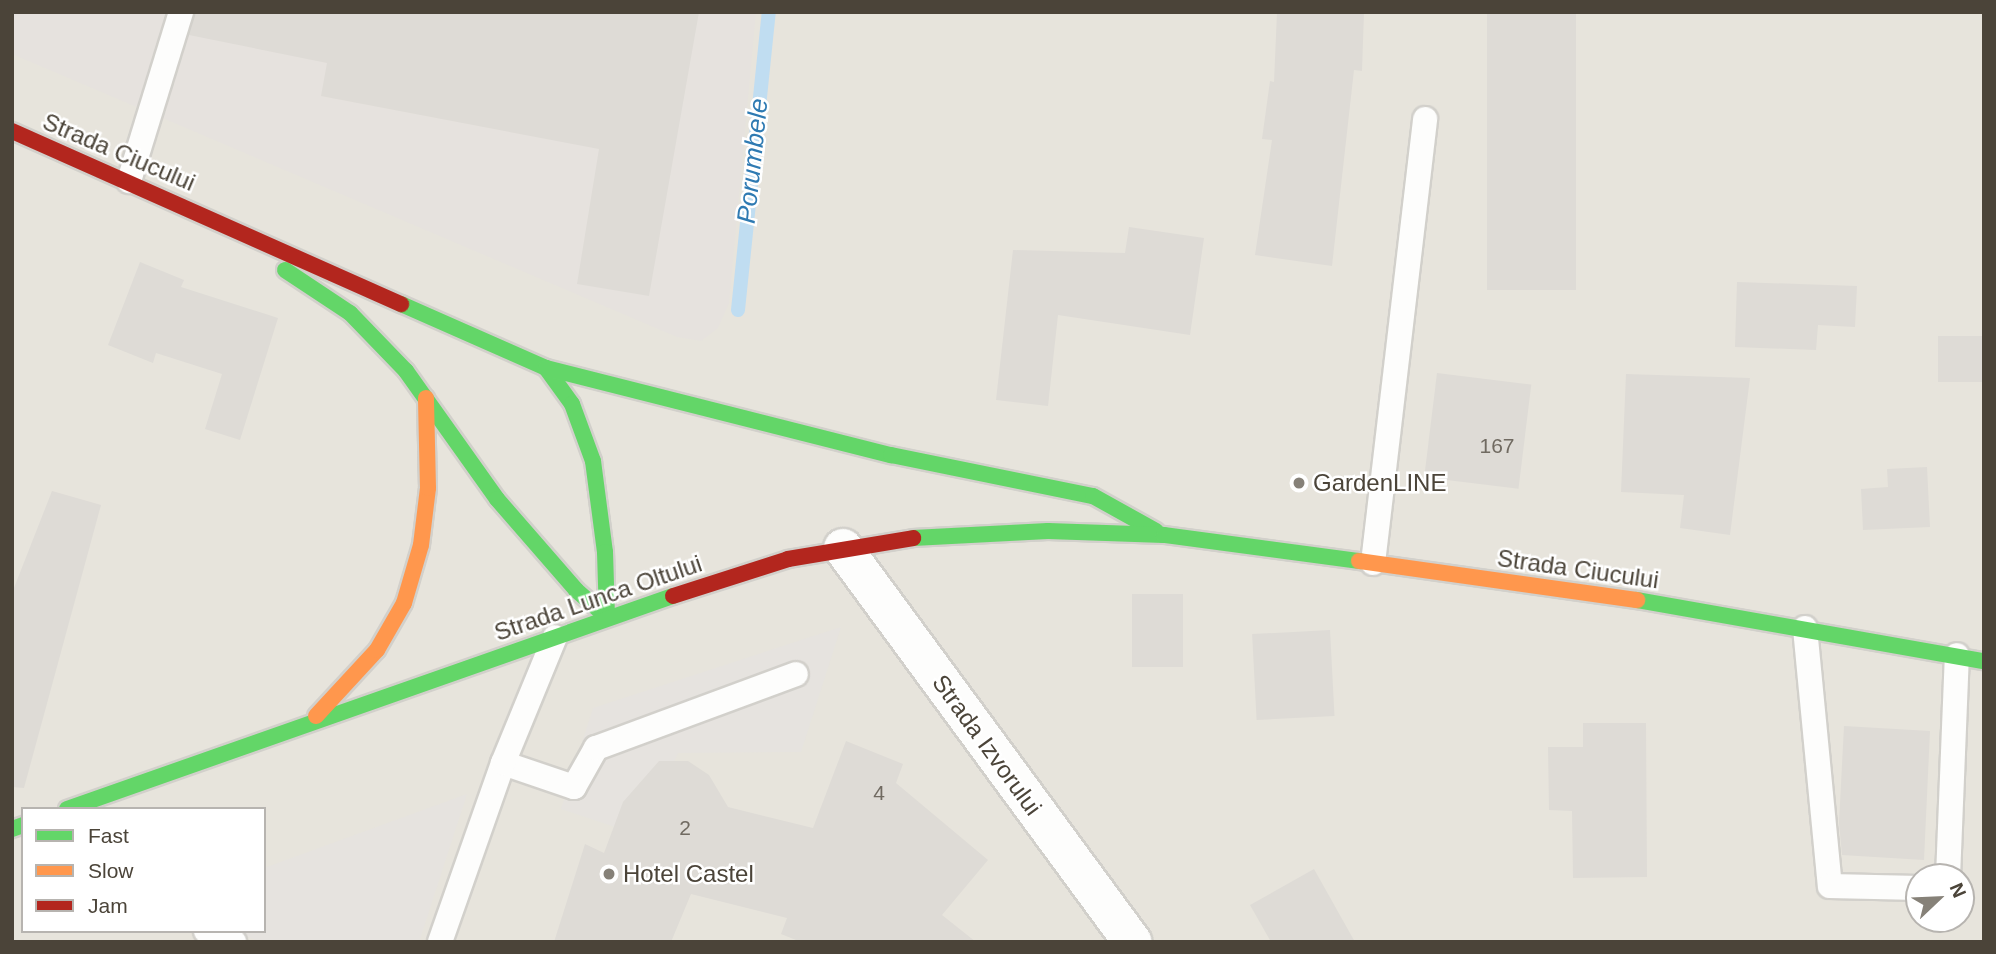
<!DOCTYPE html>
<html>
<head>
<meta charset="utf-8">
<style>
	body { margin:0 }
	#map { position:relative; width:1996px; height:954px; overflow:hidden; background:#f4f2ee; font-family:Arial,sans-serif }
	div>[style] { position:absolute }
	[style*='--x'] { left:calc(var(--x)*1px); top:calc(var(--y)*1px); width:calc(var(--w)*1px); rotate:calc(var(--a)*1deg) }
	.residential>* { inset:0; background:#e7e4dc }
	.industrial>* { inset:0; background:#e6e2de }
	.parking>* { inset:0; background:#e6e3df }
	.stream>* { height:14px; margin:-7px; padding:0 7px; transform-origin:7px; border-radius:7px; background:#c0ddf1 }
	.building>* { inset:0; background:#dedbd6; transform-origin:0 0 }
	.roads { filter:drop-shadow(2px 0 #d2d0cb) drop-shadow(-2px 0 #d2d0cb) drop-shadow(0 2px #d2d0cb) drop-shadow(0 -2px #d2d0cb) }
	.lane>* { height:24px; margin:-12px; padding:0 12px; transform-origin:12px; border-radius:12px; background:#fdfdfc }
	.street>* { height:38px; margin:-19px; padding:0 19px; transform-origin:19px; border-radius:19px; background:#fdfdfc }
	.fast>* { height:16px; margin:-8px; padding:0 8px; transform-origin:8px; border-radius:8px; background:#63d668 }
	.slow>* { height:16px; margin:-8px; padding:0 8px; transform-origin:8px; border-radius:8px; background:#ff974d }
	.jam>* { height:16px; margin:-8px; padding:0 8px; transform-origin:8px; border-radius:8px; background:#b3261e }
	.dots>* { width:19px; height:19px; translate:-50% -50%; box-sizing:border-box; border:4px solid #fff; border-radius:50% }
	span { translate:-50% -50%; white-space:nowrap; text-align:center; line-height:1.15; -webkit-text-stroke:5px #fff; paint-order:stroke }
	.number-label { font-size:21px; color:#706a61 }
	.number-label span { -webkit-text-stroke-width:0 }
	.street-label { font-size:24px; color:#4b4439 }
	.poi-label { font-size:24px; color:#4b4439 }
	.left { translate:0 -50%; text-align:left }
	.water-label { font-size:26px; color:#2e7ab2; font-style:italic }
	.frame { position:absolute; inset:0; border:14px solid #4b4439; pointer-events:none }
	.legend { position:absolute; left:21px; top:807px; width:245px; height:126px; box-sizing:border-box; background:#fff; border:2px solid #b7b4b0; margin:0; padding:9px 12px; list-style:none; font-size:21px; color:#4b4439 }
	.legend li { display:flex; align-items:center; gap:14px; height:35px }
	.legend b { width:35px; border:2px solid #b7b4b0 }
	.north { position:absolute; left:1905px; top:863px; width:70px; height:70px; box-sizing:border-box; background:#fff; border:2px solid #b7b4b0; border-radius:50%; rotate:67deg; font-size:19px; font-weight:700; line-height:28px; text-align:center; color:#4b4439 }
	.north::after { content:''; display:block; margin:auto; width:24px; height:32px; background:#868178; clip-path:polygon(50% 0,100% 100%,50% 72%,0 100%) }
</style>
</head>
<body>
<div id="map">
	<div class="residential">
		<div style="clip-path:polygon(evenodd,12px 12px,1984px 12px,1984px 942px,12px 942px,12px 12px,23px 809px,264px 809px,264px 931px,23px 931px,23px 809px,12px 12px,1919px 877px,1961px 877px,1961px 919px,1919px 919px,1919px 877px)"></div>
	</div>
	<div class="industrial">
		<div style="clip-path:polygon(12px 12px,756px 12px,729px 303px,718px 328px,701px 341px,677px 337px,12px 54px)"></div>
	</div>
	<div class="parking">
		<div style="clip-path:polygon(841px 627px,801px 752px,678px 753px,642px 836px,561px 809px,593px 708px)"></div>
		<div style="clip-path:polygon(467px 794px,419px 942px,261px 942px,233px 931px,264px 931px,264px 868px)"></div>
	</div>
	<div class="stream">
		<div style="--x:738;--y:310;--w:300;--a:-84.1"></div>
	</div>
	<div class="building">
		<div style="clip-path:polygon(195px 12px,699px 12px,649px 296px,577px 284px,599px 149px,321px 96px,327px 63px,189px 35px)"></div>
		<div style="clip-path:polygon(1277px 12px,1364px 12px,1362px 71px,1354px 70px,1332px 266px,1255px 255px,1272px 140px,1262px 139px,1270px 81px,1274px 82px)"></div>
		<div style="left:1487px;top:12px;width:89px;height:278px"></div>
		<div style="clip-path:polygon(1129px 227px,1204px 238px,1190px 335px,1058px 315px,1048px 406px,996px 400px,1013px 250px,1125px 253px)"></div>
		<div style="clip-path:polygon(140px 262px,184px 280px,181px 287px,278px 318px,240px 440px,205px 429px,222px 374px,156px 353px,153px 363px,108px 345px)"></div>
		<div style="clip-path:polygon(1737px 282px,1857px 286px,1855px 327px,1818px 325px,1816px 350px,1735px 347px)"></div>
		<div style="left:1984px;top:336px;width:46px;height:46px;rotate:90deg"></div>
		<div style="left:1437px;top:373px;width:95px;height:105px;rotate:7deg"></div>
		<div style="clip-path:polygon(1626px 374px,1750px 378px,1730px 535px,1680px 528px,1684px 495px,1621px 492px)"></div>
		<div style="clip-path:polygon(1927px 467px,1930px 527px,1863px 530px,1861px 489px,1888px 487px,1887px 469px)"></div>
		<div style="clip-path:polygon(52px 491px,101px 505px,24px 788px,12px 787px,12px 593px)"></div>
		<div style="left:1132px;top:594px;width:51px;height:73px"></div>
		<div style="left:1330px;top:630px;width:86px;height:78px;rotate:87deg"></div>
		<div style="clip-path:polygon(1583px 723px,1646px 723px,1647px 877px,1573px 878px,1572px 811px,1549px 810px,1548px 747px,1583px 747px)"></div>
		<div style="clip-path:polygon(1844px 726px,1930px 731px,1924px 860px,1842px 855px,1839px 823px)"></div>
		<div style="clip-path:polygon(846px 741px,903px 764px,896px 783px,988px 860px,942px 915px,976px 942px,801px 942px,781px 934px,787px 918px,691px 894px,671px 942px,554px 942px,585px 844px,604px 853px,623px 802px,659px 761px,688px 761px,709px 775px,728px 807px,813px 828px)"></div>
		<div style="clip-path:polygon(1314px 869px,1355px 942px,1271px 942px,1250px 905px)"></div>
	</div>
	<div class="roads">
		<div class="lane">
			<div style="--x:129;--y:181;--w:177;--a:-72.9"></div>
			<div style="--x:1373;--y:563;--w:447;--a:-83.3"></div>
			<div style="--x:1805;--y:628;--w:259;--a:84.5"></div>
			<div style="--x:1830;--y:886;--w:89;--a:1.3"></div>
			<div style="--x:503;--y:763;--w:75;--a:18.7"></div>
			<div style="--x:574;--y:787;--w:45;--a:-60.6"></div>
			<div style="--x:596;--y:748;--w:213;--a:-20.3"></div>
			<div style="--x:1948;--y:877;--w:222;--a:-87.7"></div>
			<div style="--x:206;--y:931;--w:30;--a:21"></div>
			<div style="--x:440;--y:942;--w:190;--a:-70.6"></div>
			<div style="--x:503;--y:763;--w:136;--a:-67.6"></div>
		</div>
		<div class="street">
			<div style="--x:843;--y:548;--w:489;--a:53.7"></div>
		</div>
		<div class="fast">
			<div style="--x:285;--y:270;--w:78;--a:33.5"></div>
			<div style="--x:350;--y:313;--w:81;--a:46"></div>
			<div style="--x:406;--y:371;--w:157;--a:54.6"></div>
			<div style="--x:497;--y:499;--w:121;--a:49"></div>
			<div style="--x:576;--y:590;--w:41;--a:41.1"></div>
			<div style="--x:401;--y:304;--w:158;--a:23.8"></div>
			<div style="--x:546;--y:368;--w:44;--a:54.2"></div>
			<div style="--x:572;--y:404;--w:61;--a:69.8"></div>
			<div style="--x:593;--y:461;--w:92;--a:82.5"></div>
			<div style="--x:605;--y:552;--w:65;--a:88.2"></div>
			<div style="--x:546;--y:368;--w:356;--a:14.2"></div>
			<div style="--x:891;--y:455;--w:206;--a:11.5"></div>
			<div style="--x:1093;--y:496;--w:72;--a:29.1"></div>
			<div style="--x:913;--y:538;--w:135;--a:-3"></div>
			<div style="--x:1048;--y:531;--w:116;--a:2"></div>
			<div style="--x:1164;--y:535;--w:197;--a:7.6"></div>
			<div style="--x:1637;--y:600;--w:352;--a:10"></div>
			<div style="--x:67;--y:809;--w:642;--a:-19.37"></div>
			<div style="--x:12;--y:829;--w:12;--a:-20"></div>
		</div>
		<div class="slow">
			<div style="--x:1359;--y:561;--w:281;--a:8"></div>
			<div style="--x:316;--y:716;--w:90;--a:-47.3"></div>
			<div style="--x:377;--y:650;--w:54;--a:-60.1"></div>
			<div style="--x:404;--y:603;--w:60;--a:-73.7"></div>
			<div style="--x:421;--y:545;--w:57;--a:-83"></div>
			<div style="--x:428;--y:488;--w:90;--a:-91.3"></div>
		</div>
		<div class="jam">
			<div style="--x:12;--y:131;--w:426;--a:24"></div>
			<div style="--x:673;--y:596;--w:121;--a:-17.8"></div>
			<div style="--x:788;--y:559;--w:127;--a:-9.5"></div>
		</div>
	</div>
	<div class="dots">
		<div style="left:1299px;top:483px;background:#868178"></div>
		<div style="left:609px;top:874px;background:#868178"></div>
	</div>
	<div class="number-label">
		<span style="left:1497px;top:446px">167</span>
		<span style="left:879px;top:793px">4</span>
		<span style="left:685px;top:828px">2</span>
	</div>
	<div class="street-label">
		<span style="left:119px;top:152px;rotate:23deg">Strada Ciucului</span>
		<span style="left:1578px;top:569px;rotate:8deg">Strada Ciucului</span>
		<span style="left:598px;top:598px;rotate:-19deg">Strada Lunca Oltului</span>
		<span style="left:987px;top:745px;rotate:54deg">Strada Izvorului</span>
	</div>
	<div class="poi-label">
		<span class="left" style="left:1313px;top:483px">GardenLINE</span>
		<span class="left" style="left:623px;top:874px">Hotel Castel</span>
	</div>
	<div class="water-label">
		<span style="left:753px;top:161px;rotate:-84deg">Porumbele</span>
	</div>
	<div class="frame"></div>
	<ul class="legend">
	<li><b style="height:9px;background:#63d668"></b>Fast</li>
	<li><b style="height:9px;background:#ff974d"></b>Slow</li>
	<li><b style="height:9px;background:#b3261e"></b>Jam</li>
	</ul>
	<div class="north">N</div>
</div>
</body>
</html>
